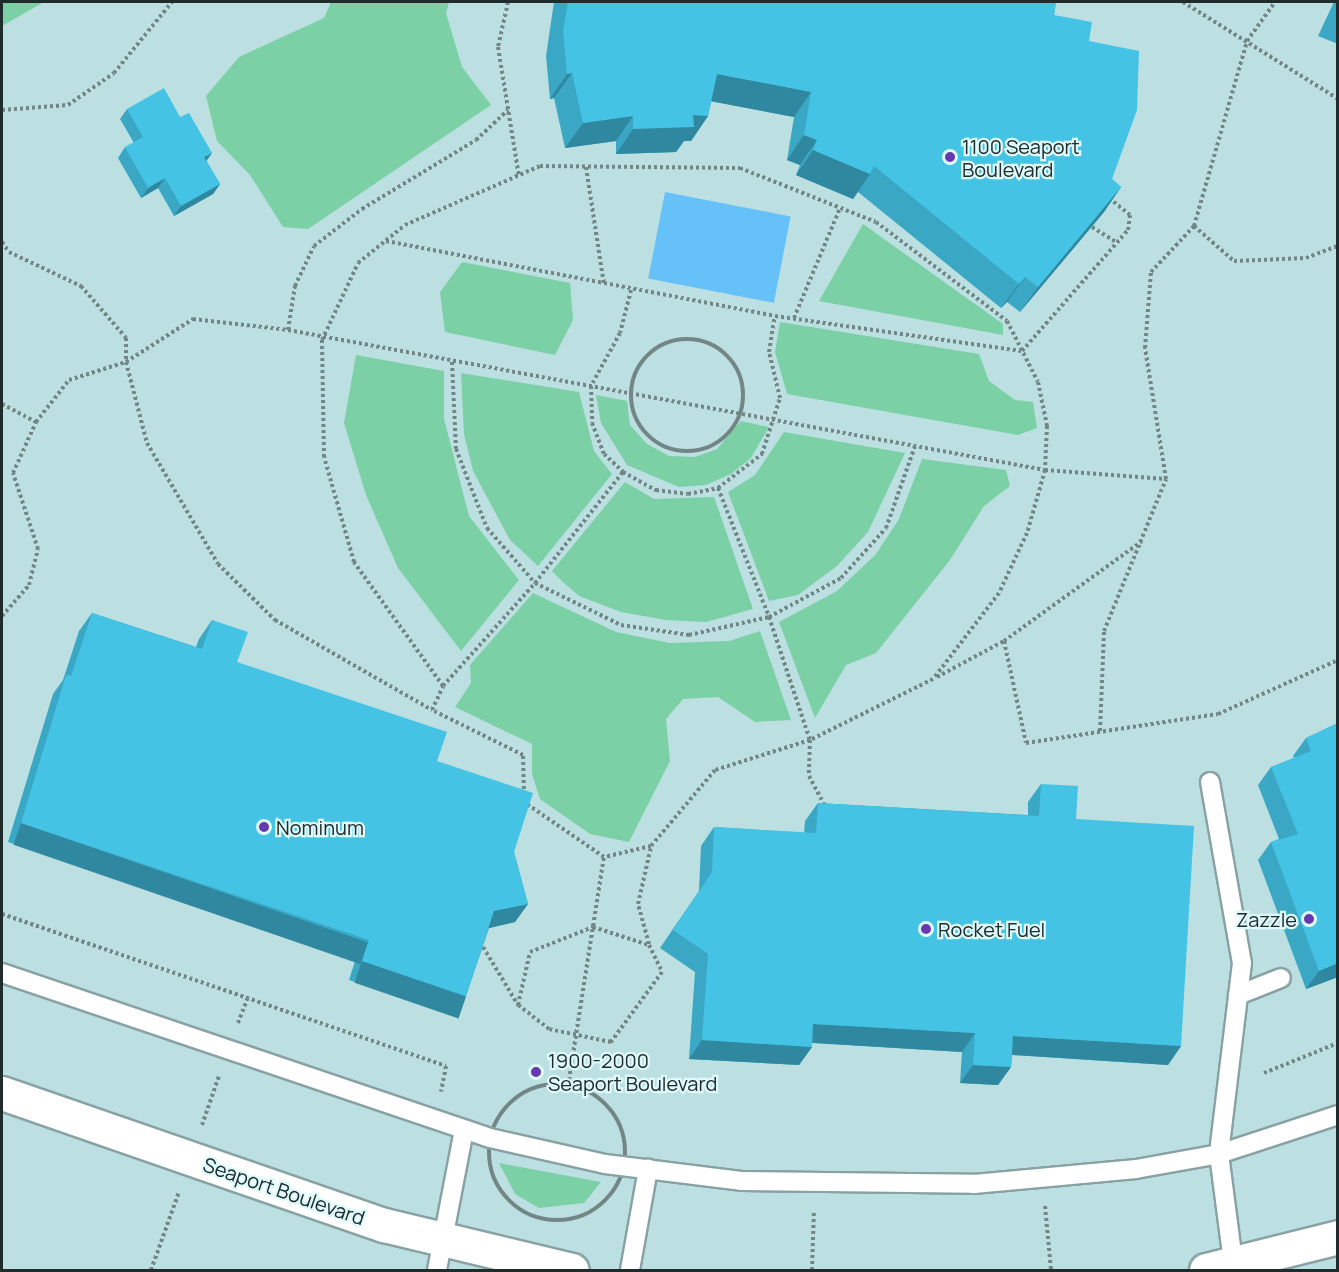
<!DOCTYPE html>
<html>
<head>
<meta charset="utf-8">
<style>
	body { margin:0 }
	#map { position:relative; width:1339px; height:1272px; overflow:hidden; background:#d1edee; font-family:Manrope,sans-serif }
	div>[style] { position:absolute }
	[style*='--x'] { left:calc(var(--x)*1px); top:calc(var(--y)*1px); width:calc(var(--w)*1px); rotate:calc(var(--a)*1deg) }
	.built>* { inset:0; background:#bcdfe1; transform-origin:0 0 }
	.green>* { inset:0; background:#7bd0a6 }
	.water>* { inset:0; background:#67c1f9; transform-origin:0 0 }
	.path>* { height:4px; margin-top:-2px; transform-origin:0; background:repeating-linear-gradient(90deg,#738686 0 3px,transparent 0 6px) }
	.path>.ring { margin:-2px; padding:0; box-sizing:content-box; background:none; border:4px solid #738686; border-radius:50% }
	.roads { filter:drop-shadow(2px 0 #88a2a3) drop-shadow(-2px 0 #88a2a3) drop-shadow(0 2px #88a2a3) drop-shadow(0 -2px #88a2a3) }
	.service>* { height:18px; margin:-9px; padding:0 9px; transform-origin:9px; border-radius:9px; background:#fff }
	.secondary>* { height:33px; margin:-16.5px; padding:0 16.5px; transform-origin:16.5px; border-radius:16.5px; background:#fff }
	.wall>* { inset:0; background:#3aa8c4 }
	.shaded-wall>* { inset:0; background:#3088a0; transform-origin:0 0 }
	.building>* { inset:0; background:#44c3e4 }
	.dots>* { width:16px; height:16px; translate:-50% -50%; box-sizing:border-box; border:3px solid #defafc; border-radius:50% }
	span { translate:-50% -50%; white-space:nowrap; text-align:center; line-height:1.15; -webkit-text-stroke:4.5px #defafc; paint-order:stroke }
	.poi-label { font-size:20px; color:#202b2b }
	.left { translate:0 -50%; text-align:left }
	.right { translate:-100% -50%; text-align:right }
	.street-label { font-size:20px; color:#202b2b }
	.frame { position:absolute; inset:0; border:3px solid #202b2b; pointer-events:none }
</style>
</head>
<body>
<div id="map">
	<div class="built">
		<div style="left:2px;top:2px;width:1335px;height:1268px"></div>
	</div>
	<div class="green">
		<div style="clip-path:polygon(2px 2px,44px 2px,2px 26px)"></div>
		<div style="clip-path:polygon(331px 2px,449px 2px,446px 13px,462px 67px,491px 105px,308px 229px,283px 227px,250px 175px,217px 141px,206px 96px,239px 57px,324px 18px)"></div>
		<div style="clip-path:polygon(863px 224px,1003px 324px,1003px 335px,819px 301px)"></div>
		<div style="clip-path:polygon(462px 262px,570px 283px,573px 320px,555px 355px,445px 332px,440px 292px)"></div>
		<div style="clip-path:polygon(780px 322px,979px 354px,989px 381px,1015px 400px,1033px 402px,1037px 428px,1018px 435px,787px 394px,775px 352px)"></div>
		<div style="clip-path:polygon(356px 355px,444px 371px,444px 419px,469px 516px,519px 580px,461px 651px,398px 568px,366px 495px,344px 423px)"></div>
		<div style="clip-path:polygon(461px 373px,579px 392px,594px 451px,612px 474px,538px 566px,510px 540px,473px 471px,464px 434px)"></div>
		<div style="clip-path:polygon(596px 395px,627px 401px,630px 425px,647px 444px,669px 456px,695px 457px,717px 449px,741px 421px,769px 427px,751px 458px,731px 474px,706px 485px,679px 487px,627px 465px,601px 423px)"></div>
		<div style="clip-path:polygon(784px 432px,905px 453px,868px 532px,837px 566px,798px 595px,769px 601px,728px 492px,755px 475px)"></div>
		<div style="clip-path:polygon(922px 459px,1006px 470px,1010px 486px,984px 506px,950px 560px,876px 653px,846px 665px,815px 718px,779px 622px,837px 591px,876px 554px,899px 519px)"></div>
		<div style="clip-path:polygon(625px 482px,654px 499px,714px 497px,753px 609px,706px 622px,666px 620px,621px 612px,579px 596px,563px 582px,552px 571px)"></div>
		<div style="clip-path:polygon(533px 593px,616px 632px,670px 643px,729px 641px,760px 631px,791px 720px,755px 722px,718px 697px,683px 699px,666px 719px,670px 761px,629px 842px,590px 834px,540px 799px,532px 774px,532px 744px,455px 707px,471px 683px,470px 665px)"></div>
		<div style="clip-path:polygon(499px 1163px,601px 1182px,584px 1203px,539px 1208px,515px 1194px)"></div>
	</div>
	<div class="water">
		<div style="left:665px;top:192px;width:128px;height:88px;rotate:11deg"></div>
	</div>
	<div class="path">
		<div style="--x:508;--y:2;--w:46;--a:102.5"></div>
		<div style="--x:498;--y:47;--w:131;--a:80.8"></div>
		<div style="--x:1183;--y:2;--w:183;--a:32"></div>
		<div style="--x:2;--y:110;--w:66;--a:-4.3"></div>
		<div style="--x:68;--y:105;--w:56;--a:-34.8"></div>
		<div style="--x:114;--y:73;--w:92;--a:-50.8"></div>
		<div style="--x:586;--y:167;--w:119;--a:81.3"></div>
		<div style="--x:1194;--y:226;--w:53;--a:41.2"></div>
		<div style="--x:1234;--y:261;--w:72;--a:-2.4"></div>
		<div style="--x:1306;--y:258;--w:34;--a:-21"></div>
		<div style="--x:1092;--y:227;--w:28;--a:32"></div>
		<div style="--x:386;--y:241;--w:396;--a:10.9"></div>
		<div style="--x:775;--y:316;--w:249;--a:8.1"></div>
		<div style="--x:1022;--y:351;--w:161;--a:-48.8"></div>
		<div style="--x:1128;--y:230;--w:15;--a:-82"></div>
		<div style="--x:1130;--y:215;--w:27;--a:-141"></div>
		<div style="--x:2;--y:242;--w:12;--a:55"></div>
		<div style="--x:9;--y:252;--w:80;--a:25.3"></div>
		<div style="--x:81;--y:286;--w:69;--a:49.1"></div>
		<div style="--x:126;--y:338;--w:24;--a:90"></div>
		<div style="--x:126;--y:362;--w:84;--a:75.5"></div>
		<div style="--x:147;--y:443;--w:140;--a:59.6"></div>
		<div style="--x:218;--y:564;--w:80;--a:44.5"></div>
		<div style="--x:275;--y:620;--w:181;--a:29.8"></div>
		<div style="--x:631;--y:290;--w:44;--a:104.3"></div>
		<div style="--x:620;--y:333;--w:60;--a:118.7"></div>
		<div style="--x:591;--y:386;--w:37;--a:88"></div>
		<div style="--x:592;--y:423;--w:33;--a:69"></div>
		<div style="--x:604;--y:454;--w:26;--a:43"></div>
		<div style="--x:623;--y:472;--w:38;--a:29"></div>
		<div style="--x:656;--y:490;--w:32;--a:7"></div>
		<div style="--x:688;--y:494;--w:31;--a:-11"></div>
		<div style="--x:718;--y:488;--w:56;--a:-37.7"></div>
		<div style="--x:762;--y:454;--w:59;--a:-72.2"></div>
		<div style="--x:780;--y:398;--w:47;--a:-103.4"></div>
		<div style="--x:769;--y:352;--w:36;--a:-81"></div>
		<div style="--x:794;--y:318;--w:119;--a:-67.3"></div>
		<div style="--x:288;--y:330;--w:45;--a:-81"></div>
		<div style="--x:295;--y:286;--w:44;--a:-64.6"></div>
		<div style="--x:314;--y:246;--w:61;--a:-37.6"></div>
		<div style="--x:362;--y:209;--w:133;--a:-31.2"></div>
		<div style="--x:476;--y:140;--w:44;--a:-43.2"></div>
		<div class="ring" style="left:631px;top:339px;width:108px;height:108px"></div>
		<div style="--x:452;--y:362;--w:87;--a:87.4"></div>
		<div style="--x:456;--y:449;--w:85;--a:68.6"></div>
		<div style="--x:487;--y:528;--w:73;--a:48.9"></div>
		<div style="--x:535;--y:583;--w:96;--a:26"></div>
		<div style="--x:621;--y:625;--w:69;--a:8.4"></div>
		<div style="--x:689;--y:635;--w:82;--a:-12.7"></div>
		<div style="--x:769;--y:617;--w:82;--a:-28.4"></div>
		<div style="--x:841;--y:578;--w:67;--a:-48"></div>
		<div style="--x:886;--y:528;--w:87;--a:-70.5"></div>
		<div style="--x:2;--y:404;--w:38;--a:28"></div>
		<div style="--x:718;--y:488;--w:139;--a:68.4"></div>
		<div style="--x:769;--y:617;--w:130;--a:71.6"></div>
		<div style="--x:810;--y:740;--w:36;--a:92"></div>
		<div style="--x:809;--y:776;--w:34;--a:62"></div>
		<div style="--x:2;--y:616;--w:41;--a:-48.9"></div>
		<div style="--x:29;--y:585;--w:37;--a:-76"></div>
		<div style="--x:38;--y:549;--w:80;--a:-108.2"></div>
		<div style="--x:13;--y:473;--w:56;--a:-65.7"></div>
		<div style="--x:36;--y:422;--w:53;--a:-51.8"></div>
		<div style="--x:69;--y:380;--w:60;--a:-17.5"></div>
		<div style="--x:126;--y:362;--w:80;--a:-32.7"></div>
		<div style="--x:193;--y:319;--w:96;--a:6.6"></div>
		<div style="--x:288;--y:330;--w:770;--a:10.48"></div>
		<div style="--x:1045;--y:470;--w:121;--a:4.3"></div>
		<div style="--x:1004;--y:641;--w:104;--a:77.8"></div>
		<div style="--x:1026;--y:743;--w:194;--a:-8.6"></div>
		<div style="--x:1218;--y:714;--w:132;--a:-24.2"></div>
		<div style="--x:937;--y:677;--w:76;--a:-28.2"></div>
		<div style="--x:1004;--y:641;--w:170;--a:-35.9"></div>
		<div style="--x:443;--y:686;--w:153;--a:-125.7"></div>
		<div style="--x:354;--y:562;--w:109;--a:-105.9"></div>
		<div style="--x:324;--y:457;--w:117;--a:-91"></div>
		<div style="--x:322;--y:340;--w:85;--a:-64.9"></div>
		<div style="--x:358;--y:263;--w:60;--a:-39"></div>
		<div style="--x:405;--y:225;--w:147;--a:-23.6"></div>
		<div style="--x:540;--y:166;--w:200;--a:0.6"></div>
		<div style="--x:740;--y:168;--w:146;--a:21.7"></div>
		<div style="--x:876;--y:222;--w:164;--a:37.1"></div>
		<div style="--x:1007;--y:321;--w:68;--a:63.1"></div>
		<div style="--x:1038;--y:382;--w:45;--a:78.4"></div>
		<div style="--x:1047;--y:426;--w:44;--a:92.6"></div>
		<div style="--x:1045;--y:470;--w:66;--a:105.9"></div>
		<div style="--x:1027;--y:533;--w:66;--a:115"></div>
		<div style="--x:999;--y:593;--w:108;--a:127.5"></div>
		<div style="--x:933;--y:679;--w:137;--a:153.6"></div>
		<div style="--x:810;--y:740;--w:100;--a:162.5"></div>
		<div style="--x:715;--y:770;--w:99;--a:130.1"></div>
		<div style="--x:651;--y:846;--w:48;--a:166.8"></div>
		<div style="--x:604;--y:857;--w:93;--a:-145.5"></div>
		<div style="--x:1100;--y:731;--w:100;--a:-87.7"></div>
		<div style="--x:1104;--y:631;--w:164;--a:-67.8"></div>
		<div style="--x:1166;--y:479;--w:133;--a:-99.1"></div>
		<div style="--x:1145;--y:348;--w:76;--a:-85.5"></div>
		<div style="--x:1151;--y:272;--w:63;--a:-46.9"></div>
		<div style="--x:1194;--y:226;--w:192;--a:-74"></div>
		<div style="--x:1247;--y:41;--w:48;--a:-54.3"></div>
		<div style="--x:524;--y:795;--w:40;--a:-91.4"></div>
		<div style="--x:523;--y:755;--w:102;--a:-153.7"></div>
		<div style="--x:432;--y:710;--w:26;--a:-65"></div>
		<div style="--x:443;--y:686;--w:138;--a:-48.2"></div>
		<div style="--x:535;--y:583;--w:142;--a:-51.6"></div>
		<div style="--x:2;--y:914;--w:469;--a:18.9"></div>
		<div style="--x:446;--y:1066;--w:26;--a:101"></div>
		<div style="--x:593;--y:927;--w:59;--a:17.8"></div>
		<div style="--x:649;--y:945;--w:30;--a:64"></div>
		<div style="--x:662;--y:972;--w:87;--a:126.1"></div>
		<div style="--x:611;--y:1042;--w:63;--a:-168.2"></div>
		<div style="--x:549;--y:1029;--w:39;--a:-142"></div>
		<div style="--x:518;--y:1005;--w:54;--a:-77.2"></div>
		<div style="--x:530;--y:952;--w:68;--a:-21.6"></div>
		<div style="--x:480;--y:942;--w:74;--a:58.9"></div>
		<div style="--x:649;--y:944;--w:41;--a:-105.4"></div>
		<div style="--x:638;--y:904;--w:58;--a:-77.2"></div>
		<div style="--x:238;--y:1023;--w:26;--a:-69"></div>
		<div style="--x:1264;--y:1073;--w:80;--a:-22.1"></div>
		<div class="ring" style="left:489px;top:1084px;width:132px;height:132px"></div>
		<div style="--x:568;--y:1086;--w:232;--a:-81.1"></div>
		<div style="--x:202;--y:1125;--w:52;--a:-70.9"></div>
		<div style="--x:1045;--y:1206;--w:64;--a:84.6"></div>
		<div style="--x:151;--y:1270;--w:83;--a:-70.3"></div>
		<div style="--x:812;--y:1270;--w:60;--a:-88.1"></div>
	</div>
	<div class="roads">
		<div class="service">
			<div style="--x:1210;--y:782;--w:184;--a:80"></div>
			<div style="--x:1242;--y:963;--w:192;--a:96.9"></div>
			<div style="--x:1219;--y:1154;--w:116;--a:82.6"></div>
			<div style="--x:2;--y:973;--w:515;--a:18.68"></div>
			<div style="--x:490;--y:1138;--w:118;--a:12.7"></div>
			<div style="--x:605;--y:1164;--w:137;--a:7.1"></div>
			<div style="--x:741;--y:1181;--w:233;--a:0.7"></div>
			<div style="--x:974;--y:1184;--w:163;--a:-5.3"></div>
			<div style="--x:1136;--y:1169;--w:84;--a:-10.2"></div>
			<div style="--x:1219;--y:1154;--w:125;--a:-18.1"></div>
			<div style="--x:1238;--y:995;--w:46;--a:-21.6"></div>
			<div style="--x:437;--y:1270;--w:143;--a:-79.1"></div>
			<div style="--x:630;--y:1270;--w:103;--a:-79.9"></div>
		</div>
		<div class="secondary">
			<div style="--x:2;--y:1093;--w:404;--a:19.1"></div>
			<div style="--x:384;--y:1225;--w:193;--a:13.5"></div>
			<div style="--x:1206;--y:1270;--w:136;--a:-14"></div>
		</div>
	</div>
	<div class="wall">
		<div style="clip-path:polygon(554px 2px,1056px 2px,1054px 15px,1089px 41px,1112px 179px,1121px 187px,1104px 212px,1020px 312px,1007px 302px,1001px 308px,858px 192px,853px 199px,796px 175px,800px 165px,787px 160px,794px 117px,711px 101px,708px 116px,691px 141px,684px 141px,676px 152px,616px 154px,616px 141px,565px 148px,554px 98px,550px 99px,546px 56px)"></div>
		<div style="clip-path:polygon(1334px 2px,1338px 2px,1338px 44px,1318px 36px)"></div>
		<div style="clip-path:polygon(127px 109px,180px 117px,212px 153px,206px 160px,220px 184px,213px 194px,174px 216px,158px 188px,141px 198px,118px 158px,125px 147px,134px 143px,120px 119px)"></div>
		<div style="clip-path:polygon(92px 613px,196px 647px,199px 639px,212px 620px,237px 662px,437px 761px,514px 852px,528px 904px,515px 922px,489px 928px,466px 996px,453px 1015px,349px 980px,356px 958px,8px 842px,53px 694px,63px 680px,79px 631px)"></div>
		<div style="clip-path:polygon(1338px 723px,1338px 977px,1306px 989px,1258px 860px,1271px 842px,1279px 839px,1258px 785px,1271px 767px,1294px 758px,1293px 756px,1306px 738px)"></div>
		<div style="clip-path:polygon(1041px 784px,1076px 819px,1181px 1046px,1168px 1065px,1012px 1055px,1011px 1067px,998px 1085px,960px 1083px,962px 1052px,812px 1043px,812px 1047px,799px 1065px,689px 1059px,695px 972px,660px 948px,699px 891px,701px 846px,714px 827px,804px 833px,805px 821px,818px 803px,1028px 815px,1028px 802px)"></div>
	</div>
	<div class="shaded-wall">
		<div style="clip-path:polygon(572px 73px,554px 98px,550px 99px,567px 74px)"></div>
		<div style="clip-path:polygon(717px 74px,811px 92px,794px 117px,699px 99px)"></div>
		<div style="clip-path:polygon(693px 115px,708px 116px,691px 141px,684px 141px,676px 152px,616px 154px,633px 129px)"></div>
		<div style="clip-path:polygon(633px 116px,616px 141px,565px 148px,583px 123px)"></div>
		<div style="clip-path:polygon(804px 135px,817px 140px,800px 165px,787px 160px)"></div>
		<div style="clip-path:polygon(813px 150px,870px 174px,853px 199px,796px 175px)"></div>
		<div style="clip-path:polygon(212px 153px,205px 163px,204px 157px)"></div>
		<div style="clip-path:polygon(165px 178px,158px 188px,141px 198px,148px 188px)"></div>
		<div style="clip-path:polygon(220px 184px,213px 194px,174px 216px,181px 206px)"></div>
		<div style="clip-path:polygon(1121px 187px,1104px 212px,1020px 312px,1038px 287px)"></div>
		<div style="clip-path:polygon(1025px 277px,1007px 302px,1001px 308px,1019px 284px)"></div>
		<div style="left:21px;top:823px;width:367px;height:23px;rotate:19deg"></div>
		<div style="clip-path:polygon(528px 904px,515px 922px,481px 930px,494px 911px)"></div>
		<div style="left:362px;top:961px;width:110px;height:23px;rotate:19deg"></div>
		<div style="clip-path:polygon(1338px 963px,1338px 977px,1306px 989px,1319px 971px)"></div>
		<div style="clip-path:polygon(813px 1024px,975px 1033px,962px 1052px,800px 1042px)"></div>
		<div style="clip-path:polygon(1013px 1036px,1181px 1046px,1168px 1065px,1000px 1054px)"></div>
		<div style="clip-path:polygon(702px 1040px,812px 1047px,799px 1065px,689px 1059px)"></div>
		<div style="clip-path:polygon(973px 1065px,1011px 1067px,998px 1085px,960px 1083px)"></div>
	</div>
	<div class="building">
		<div style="clip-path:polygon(568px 2px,1056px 2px,1054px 15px,1092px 22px,1089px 41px,1139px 51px,1137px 110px,1112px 179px,1121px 187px,1038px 287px,1025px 277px,1019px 284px,874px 166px,870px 174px,813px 150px,817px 140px,804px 135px,811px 92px,717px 74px,708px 116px,693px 115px,694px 127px,633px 129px,633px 116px,583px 123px,572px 73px,567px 74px,563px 31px)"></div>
		<div style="clip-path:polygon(164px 88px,180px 117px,189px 113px,212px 153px,204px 157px,220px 184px,181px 206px,165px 178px,148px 188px,125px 147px,143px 137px,127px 109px)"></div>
		<div style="clip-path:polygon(92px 613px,202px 649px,212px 620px,248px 632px,237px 662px,447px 732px,437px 761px,533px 793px,514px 852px,528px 904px,494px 911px,466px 996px,362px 961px,369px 940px,21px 823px,66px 675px,71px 676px)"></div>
		<div style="clip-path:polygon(1338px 723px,1338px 963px,1319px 971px,1271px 842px,1298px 834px,1271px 767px,1311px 751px,1306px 738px)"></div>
		<div style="clip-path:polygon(1041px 784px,1078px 786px,1076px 819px,1194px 826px,1181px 1046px,1013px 1036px,1011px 1067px,973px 1065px,975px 1033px,813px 1024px,812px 1047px,702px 1040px,708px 954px,673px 930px,712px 872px,714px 827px,816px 833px,818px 803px,1039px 816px)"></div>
	</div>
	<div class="dots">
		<div style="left:950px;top:157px;background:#6639b1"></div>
		<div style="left:264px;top:827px;background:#6639b1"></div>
		<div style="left:1309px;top:919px;background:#6639b1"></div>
		<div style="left:926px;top:929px;background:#6639b1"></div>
		<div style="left:536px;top:1072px;background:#6639b1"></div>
	</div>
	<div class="poi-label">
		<span class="left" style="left:962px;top:158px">1100 Seaport<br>Boulevard</span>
		<span class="left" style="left:276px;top:827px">Nominum</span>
		<span class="right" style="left:1297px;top:919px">Zazzle</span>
		<span class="left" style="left:938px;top:929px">Rocket Fuel</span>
		<span class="left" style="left:548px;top:1072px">1900-2000<br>Seaport Boulevard</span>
	</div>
	<div class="street-label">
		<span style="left:284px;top:1191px;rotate:19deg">Seaport Boulevard</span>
	</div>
	<div class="frame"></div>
</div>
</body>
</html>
